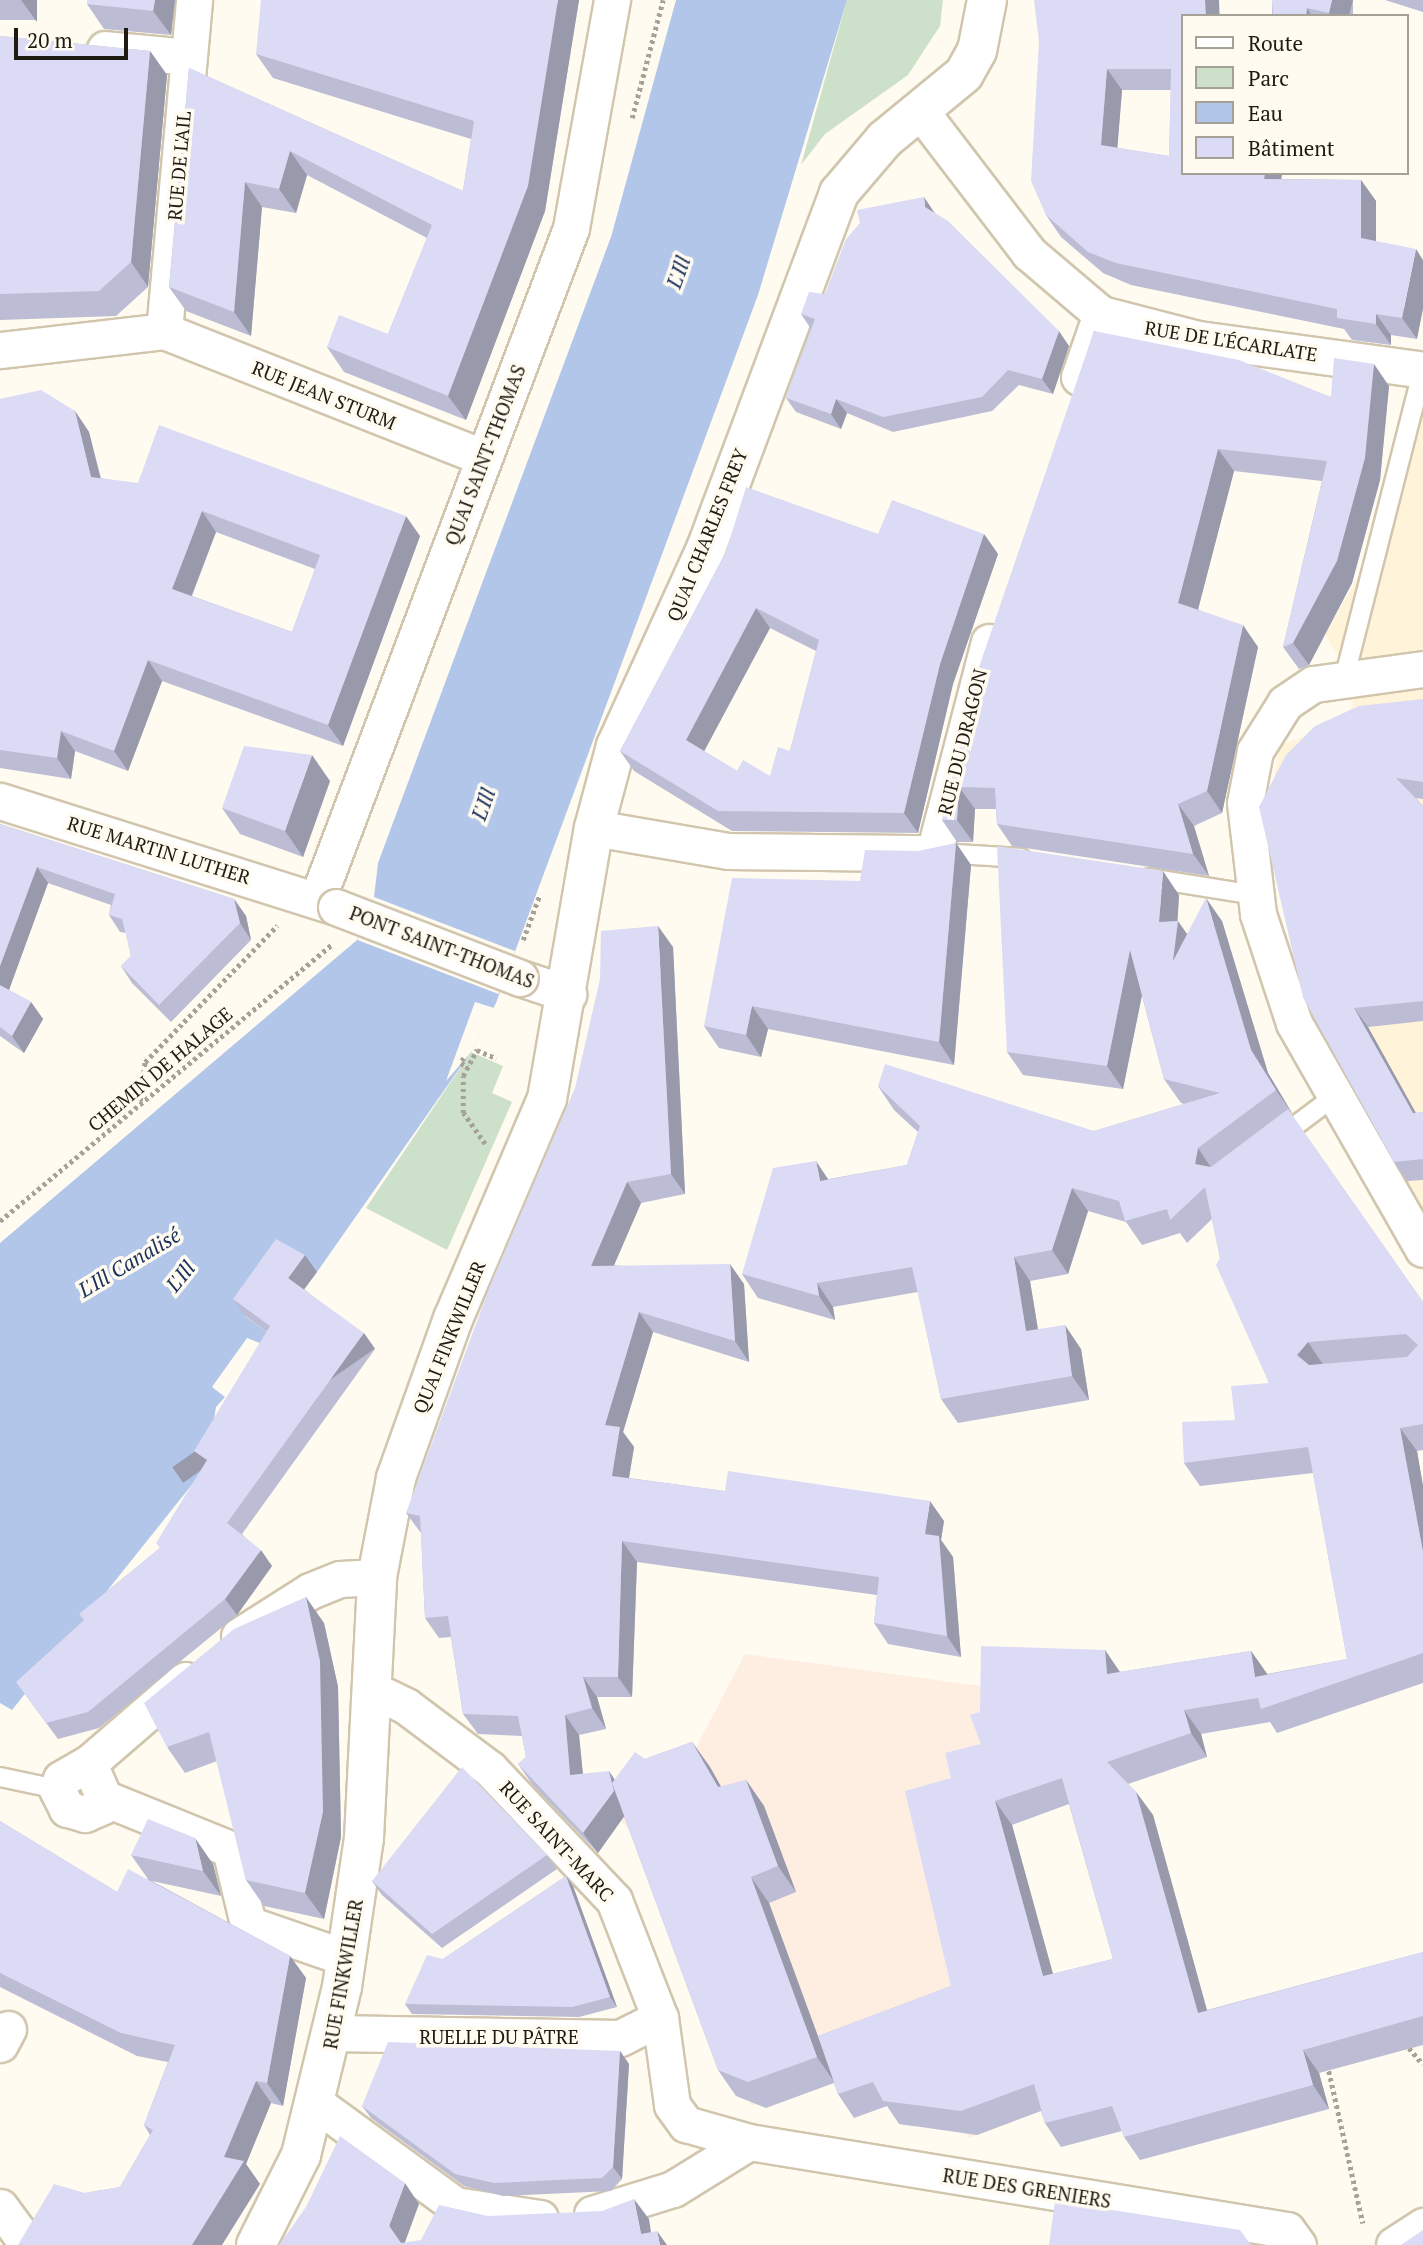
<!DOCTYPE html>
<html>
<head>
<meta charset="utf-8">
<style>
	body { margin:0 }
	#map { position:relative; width:1423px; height:2245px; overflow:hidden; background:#fffbf0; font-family:"PT Serif",serif }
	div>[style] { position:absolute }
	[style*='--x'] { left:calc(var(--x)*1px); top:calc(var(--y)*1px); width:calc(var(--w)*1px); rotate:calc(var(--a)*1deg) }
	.built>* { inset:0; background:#fff3d9 }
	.education>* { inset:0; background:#feeee2 }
	.green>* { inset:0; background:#cde0c9 }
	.water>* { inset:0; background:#b2c6e9 }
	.pier>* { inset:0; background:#fffbf0; transform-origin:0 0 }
	.path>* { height:4.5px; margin-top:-2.25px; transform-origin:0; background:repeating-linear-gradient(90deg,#a6a298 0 3.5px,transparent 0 7px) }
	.roads { filter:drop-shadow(2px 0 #d1c6ad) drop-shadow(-2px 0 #d1c6ad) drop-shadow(0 2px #d1c6ad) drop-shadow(0 -2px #d1c6ad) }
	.lane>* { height:18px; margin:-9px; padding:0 9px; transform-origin:9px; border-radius:9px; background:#fff }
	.street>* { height:35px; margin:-17.5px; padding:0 17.5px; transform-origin:17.5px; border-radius:17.5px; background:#fff }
	.secondary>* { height:38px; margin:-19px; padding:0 19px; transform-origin:19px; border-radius:19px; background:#fff }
	.bridges { filter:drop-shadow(2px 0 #d1c6ad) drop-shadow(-2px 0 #d1c6ad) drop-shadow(0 2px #d1c6ad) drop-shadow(0 -2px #d1c6ad) }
	.street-bridge>* { height:35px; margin:-17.5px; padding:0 17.5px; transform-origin:17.5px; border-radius:17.5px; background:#fff }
	.wall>* { inset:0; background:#bcbcd4; transform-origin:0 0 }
	.shaded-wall>* { inset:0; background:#9999ac; transform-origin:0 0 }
	.building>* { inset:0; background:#dbdbf6 }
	span { translate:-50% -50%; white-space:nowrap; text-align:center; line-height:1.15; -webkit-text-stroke:7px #fffbf0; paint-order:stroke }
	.street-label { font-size:19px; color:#1f1b12 }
	.water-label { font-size:21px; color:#1a305d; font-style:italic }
	.legend { position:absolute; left:1181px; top:14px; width:228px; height:161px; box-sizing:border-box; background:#fffbf0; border:2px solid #a5a197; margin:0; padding:9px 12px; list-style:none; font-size:21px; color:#1f1b12 }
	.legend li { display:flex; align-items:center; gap:14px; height:35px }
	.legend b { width:35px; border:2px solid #a5a197 }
	.scale { position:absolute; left:14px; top:28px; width:114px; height:32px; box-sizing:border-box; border:4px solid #1f1b12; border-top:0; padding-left:9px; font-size:21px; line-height:24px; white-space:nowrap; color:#1f1b12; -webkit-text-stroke:5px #fffbf0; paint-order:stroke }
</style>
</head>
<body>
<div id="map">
	<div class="built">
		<div style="clip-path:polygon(1423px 395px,1423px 1208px,1316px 1017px,1271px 795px,1280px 745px,1351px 721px,1353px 677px,1325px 635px,1370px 555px)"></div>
	</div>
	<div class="education">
		<div style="clip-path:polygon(745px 1654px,1003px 1689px,1004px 2110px,1013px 2122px,969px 2138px,963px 2124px,892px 2104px,839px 2080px,765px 2106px,751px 2104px,644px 1846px,621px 1821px,669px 1757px,686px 1767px)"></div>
	</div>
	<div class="green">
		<div style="clip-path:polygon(847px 0,943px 0,940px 26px,908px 75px,825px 134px,801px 165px)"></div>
		<div style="clip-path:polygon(471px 1052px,503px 1066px,492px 1093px,512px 1102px,447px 1250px,366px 1208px)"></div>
	</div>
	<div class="water">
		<div style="clip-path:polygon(676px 0,847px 0,758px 295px,496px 1003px,471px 1052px,317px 1272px,288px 1256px,245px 1316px,271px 1335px,262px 1344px,247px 1338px,212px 1387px,225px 1397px,216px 1407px,206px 1467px,12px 1710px,0 1703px,0 1243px,357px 940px,374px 897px,378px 863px,611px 237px)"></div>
	</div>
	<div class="pier">
		<div style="left:374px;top:897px;width:151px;height:46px;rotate:21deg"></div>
		<div style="clip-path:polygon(475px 1002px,494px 1008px,471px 1052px,446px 1081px)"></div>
	</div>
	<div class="path">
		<div style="--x:632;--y:118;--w:122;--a:-75.3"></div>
		<div style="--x:523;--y:940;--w:49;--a:-69.7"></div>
		<div style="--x:464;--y:1058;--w:6;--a:121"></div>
		<div style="--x:461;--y:1063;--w:8;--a:30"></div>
		<div style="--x:140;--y:1101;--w:39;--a:-83"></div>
		<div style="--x:145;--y:1062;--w:190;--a:-45.9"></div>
		<div style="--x:485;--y:1144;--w:38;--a:-125"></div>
		<div style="--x:463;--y:1113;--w:37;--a:-90"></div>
		<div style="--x:463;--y:1076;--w:30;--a:-62"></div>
		<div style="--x:477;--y:1050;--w:21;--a:23"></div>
		<div style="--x:0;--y:1221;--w:433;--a:-39.8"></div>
		<div style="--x:1409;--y:2048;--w:21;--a:49"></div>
		<div style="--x:1329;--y:2071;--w:156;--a:77.4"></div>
	</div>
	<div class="roads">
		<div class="lane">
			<div style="--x:1344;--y:679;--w:321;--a:-75.7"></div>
			<div style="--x:941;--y:853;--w:80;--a:3.6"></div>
			<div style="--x:1149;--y:878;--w:107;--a:9.1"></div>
			<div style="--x:1279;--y:1138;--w:66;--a:-37"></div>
			<div style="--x:0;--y:1777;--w:58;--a:11.9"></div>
		</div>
		<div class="street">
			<div style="--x:105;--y:49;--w:84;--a:5.4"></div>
			<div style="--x:922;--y:113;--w:176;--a:52.6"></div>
			<div style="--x:1029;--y:253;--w:94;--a:40.3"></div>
			<div style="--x:1101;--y:314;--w:100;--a:14.5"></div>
			<div style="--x:1198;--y:339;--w:227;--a:7.8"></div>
			<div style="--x:164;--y:331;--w:344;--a:21.6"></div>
			<div style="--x:164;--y:331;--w:332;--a:-84.8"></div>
			<div style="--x:0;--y:350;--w:165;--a:-6.6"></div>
			<div style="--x:1079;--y:377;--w:67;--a:-70.8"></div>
			<div style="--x:1423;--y:669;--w:111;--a:172.2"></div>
			<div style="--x:1313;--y:684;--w:34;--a:146"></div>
			<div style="--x:1285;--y:703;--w:57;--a:122"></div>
			<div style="--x:1255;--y:751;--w:53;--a:100.9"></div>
			<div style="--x:1245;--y:803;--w:112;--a:83.3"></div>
			<div style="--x:1258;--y:914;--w:115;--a:71.7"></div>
			<div style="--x:1294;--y:1023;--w:260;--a:60.3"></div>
			<div style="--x:0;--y:801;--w:352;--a:17.5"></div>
			<div style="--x:594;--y:828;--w:136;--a:9.7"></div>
			<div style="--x:728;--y:851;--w:206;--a:0.6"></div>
			<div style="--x:934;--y:853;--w:218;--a:-75.4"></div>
			<div style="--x:317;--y:900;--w:718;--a:-69.29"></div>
			<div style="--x:571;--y:228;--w:232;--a:-79.8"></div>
			<div style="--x:520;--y:978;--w:51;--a:18.4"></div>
			<div style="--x:239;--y:1636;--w:84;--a:-32.4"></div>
			<div style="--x:310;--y:1591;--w:32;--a:-22"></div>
			<div style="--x:340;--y:1579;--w:37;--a:-3"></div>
			<div style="--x:371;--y:1689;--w:39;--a:26"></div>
			<div style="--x:406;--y:1706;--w:105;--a:36.9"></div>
			<div style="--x:490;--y:1769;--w:180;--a:46.6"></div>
			<div style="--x:614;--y:1900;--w:127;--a:68.7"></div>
			<div style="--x:660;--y:2018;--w:88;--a:82.1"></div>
			<div style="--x:672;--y:2105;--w:24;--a:54"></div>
			<div style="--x:686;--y:2124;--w:66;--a:15.9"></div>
			<div style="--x:749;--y:2142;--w:545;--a:9.29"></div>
			<div style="--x:1287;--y:2230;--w:19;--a:54"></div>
			<div style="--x:89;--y:1763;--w:127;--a:-40.8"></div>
			<div style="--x:89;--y:1763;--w:38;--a:67"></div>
			<div style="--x:104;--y:1798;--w:8;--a:97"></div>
			<div style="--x:103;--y:1806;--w:20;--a:156"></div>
			<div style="--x:85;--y:1814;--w:19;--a:-164"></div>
			<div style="--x:67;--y:1809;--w:22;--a:-117"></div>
			<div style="--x:57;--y:1789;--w:11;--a:-68"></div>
			<div style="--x:61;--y:1779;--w:32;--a:-30"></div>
			<div style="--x:104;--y:1798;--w:136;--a:22"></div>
			<div style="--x:230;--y:1849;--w:77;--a:76.5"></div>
			<div style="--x:248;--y:1924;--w:104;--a:19.1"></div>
			<div style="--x:333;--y:2033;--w:287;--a:1"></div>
			<div style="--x:620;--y:2038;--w:45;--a:-26.6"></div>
			<div style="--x:0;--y:2044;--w:17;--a:-62"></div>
			<div style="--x:318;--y:2105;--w:170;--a:36.1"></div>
			<div style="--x:455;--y:2205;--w:86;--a:8.7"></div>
			<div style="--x:0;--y:2207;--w:47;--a:53.6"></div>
			<div style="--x:592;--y:2214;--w:85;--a:-17.2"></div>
			<div style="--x:673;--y:2189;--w:89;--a:-31.7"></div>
			<div style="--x:1394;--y:2245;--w:35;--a:-33"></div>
		</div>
		<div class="secondary">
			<div style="--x:256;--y:2245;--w:101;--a:-63.4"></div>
			<div style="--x:301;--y:2155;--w:173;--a:-76.3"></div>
			<div style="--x:342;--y:1987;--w:151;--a:-81.6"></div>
			<div style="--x:364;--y:1838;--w:261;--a:-87.1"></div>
			<div style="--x:377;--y:1577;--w:101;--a:-79.1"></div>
			<div style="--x:396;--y:1478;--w:169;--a:-70.3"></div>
			<div style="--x:453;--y:1319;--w:239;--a:-66.9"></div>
			<div style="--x:547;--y:1099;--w:275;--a:-80.2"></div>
			<div style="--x:594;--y:828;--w:85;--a:-75"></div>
			<div style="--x:616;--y:746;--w:220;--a:-65.5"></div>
			<div style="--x:707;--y:546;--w:377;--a:-69.5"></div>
			<div style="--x:839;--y:193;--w:71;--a:-49.6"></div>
			<div style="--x:885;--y:139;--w:102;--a:-39.4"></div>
			<div style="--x:964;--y:74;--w:26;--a:-61"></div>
			<div style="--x:977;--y:51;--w:52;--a:-78.9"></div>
		</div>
	</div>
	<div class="bridges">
		<div class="street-bridge">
			<div style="--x:336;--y:907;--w:197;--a:21.1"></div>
		</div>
	</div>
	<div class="wall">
		<div style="left:0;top:0;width:37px;height:20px"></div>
		<div style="clip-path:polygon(87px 0,175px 0,171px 35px,104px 29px,87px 4px)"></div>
		<div style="clip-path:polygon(579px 0,545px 211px,466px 420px,344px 372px,327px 347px,388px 334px,427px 238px,307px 175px,296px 213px,262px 207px,251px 336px,186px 311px,169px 287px,189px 68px,463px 191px,471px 139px,273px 78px,256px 54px)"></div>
		<div style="clip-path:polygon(evenodd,1219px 0,1220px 16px,1183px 16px,1183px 173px,1282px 173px,1281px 179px,1361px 180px,1376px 201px,1376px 241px,1417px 339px,1391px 335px,1391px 345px,1352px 340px,1344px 329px,1131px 285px,1103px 273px,1061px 237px,1046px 215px,1039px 42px,1219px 0,1122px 90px,1171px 90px,1169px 156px,1117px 148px,1122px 90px)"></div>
		<div style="left:1272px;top:0;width:81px;height:16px"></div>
		<div style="clip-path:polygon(1385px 0,1423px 0,1423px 12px)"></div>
		<div style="clip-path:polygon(0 36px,150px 51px,167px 75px,148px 287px,116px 316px,0 320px)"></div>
		<div style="clip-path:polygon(934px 212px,1069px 346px,1053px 394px,1019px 385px,992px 411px,893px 432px,847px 413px,841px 429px,796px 412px,786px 398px,811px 329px,801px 314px,825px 294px)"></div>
		<div style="clip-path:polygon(1094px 331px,1331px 397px,1389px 386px,1380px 480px,1352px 583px,1309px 665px,1299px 669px,1283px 647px,1322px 481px,1234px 471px,1198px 609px,1258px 647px,1222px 813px,1194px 826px,1209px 876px,1012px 846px,997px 824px,996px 809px,975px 809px,973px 842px,957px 842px,942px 820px)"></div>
		<div style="clip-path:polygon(evenodd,0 399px,75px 411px,89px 432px,101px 478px,420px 536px,343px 746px,162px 681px,128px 771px,75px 751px,71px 779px,0 768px,0 399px,216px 532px,315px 569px,292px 632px,192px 596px,216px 532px)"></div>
		<div style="clip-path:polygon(evenodd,878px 534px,984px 534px,998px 554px,953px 684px,918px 833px,732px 831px,634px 771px,620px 751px,726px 552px,878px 534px,770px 628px,816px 651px,790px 751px,770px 776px,737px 771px,704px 751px,770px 628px)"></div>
		<div style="clip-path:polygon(1423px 699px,1423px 799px,1416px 798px,1423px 806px,1423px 1021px,1368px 1027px,1416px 1113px,1423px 1112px,1423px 1180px,1407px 1181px,1394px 1162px,1303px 997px)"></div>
		<div style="clip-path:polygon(330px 781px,303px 857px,240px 834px,222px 808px)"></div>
		<div style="clip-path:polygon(0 824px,234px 899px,246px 916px,251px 940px,171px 1022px,132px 983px,121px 966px,131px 956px,126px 933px,120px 932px,109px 915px,111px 905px,48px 883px,9px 990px,31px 1002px,43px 1019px,24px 1053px,0 1036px)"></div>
		<div style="clip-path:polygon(956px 843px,971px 865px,954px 1065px,768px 1029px,761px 1057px,719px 1048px,704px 1026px,860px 881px)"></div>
		<div style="clip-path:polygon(evenodd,1179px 895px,1177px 921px,1187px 934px,1222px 921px,1268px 1073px,1292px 1113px,1291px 1114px,1423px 1302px,1423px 1450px,1417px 1451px,1423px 1486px,1423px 1683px,1277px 1733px,1270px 1722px,1201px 1734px,1207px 1757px,1128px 1784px,1136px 1792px,1153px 1815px,1207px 2010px,1423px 1952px,1423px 2045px,1319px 2073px,1329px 2109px,1140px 2160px,1124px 2137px,1122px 2131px,1061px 2147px,1045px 2123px,1041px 2111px,977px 2135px,899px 2124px,887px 2106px,854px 2118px,838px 2094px,834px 2083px,766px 2108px,736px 2096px,718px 2070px,624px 1816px,598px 1853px,532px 1784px,518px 1764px,526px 1757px,522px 1736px,478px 1734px,463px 1714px,451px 1637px,439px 1638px,425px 1618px,421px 1533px,406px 1513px,673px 947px,685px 1194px,641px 1203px,614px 1265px,744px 1284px,749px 1362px,653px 1332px,623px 1432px,634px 1447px,629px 1478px,944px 1521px,941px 1540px,953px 1557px,961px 1657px,888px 1644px,874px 1623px,877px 1595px,637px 1562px,632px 1697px,597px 1697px,606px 1729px,579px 1735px,583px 1774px,614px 1780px,645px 1759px,692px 1742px,710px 1767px,721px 1787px,746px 1780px,764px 1806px,796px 1892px,769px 1903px,818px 2036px,951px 1986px,951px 1778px,981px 1744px,980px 1712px,1105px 1650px,1120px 1672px,1251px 1651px,1267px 1674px,1347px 1659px,1313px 1473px,1200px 1486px,1184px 1463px,1235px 1420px,1269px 1383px,1220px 1258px,1212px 1219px,1187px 1243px,1180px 1233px,1142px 1245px,1126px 1222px,1088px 1211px,1068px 1274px,1030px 1281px,1038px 1329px,1081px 1349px,1089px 1400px,958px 1423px,941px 1399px,918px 1292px,833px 1307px,835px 1320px,758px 1298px,742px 1274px,829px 1179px,907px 1165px,918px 1132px,894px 1110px,878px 1086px,1094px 1131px,1184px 1104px,1181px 1103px,1164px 1079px,1142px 996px,1123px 1089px,1023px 1075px,1007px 1052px,1179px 895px,1069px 1804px,1113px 1959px,1052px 1974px,1012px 1825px,1069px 1804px)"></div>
		<div style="clip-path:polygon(317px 1272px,304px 1289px,375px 1349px,242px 1534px,272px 1566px,237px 1615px,99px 1728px,58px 1739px,16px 1682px,83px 1620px,79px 1614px,160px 1548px,204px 1465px,194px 1451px,267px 1332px,244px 1315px,233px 1299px)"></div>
		<div style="clip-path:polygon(324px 1623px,338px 1687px,341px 1837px,324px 1919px,264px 1906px,246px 1880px,217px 1761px,185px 1773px,167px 1747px)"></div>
		<div style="clip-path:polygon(0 1821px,117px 1892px,148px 1879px,131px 1855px,213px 1864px,221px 1896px,152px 1881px,290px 1956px,306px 1978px,283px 2106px,271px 2103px,246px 2164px,260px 2184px,85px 2193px,120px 2187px,150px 2135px,144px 2125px,168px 2062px,137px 2056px,0 1987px)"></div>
		<div style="clip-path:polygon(547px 1855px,557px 1869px,442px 1948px,382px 1895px,372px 1881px)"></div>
		<div style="clip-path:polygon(566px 1876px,573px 1886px,617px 2007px,579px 2017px,412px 2014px,405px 2004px,443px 1959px)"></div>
		<div style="clip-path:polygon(620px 2051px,629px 2064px,622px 2179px,611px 2191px,503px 2196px,464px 2186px,371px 2118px,362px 2106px)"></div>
	</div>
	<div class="shaded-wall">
		<div style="clip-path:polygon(21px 0,37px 0,37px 22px)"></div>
		<div style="clip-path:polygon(155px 0,175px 0,171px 35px,153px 11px)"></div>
		<div style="clip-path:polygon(558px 0,579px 0,545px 211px,466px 420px,448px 396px)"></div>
		<div style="left:1205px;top:0;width:14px;height:16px"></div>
		<div style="clip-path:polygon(1332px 0,1353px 0,1349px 16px,1330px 16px,1329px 13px)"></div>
		<div style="clip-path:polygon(1307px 8px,1312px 16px,1306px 16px)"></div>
		<div style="clip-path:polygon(150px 51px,167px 75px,148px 287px,131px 262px)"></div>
		<div style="clip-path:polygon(1107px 69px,1122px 90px,1116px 166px,1101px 145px)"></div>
		<div style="clip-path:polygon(290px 151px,307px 175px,296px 213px,279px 189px)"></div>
		<div style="clip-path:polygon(1265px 173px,1282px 173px,1279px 201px,1264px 179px)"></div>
		<div style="clip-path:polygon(1361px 180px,1376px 201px,1376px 260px,1361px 238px)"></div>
		<div style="clip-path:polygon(245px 182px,262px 207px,251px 336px,234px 312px)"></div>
		<div style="clip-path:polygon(924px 197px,934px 212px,935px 222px,925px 207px)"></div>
		<div style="clip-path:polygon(1416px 249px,1423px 260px,1423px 309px,1417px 339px,1402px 318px)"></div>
		<div style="clip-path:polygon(1376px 314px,1391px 335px,1391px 345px,1376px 324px)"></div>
		<div style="clip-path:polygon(1059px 331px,1069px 346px,1053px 394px,1042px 379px)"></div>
		<div style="clip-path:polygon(1374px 364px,1389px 386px,1380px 480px,1352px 583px,1309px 665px,1293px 643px)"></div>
		<div style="clip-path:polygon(836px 399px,847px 413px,841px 429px,831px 414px)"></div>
		<div style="clip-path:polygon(75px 411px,89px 432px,105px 497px,91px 477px)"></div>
		<div style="clip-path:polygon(1218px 449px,1234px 471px,1194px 625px,1178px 603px)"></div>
		<div style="clip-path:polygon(202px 511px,216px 532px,186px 610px,172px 589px)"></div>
		<div style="clip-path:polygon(406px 516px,420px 536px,343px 746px,328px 725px)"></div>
		<div style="clip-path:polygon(984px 534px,998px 554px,953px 684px,918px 833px,904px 813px,940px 664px)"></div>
		<div style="clip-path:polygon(756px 608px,770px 628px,700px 759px,686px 740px)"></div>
		<div style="clip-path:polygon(1243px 625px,1258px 647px,1222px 813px,1207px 791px)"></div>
		<div style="clip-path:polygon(148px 660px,162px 681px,128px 771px,114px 751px)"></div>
		<div style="clip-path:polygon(61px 731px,75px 751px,71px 779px,57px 758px)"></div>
		<div style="clip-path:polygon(312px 755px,330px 781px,303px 857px,285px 831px)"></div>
		<div style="clip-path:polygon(959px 787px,975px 809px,973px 842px,957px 820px)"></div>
		<div style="clip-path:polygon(1178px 804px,1194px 826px,1209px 876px,1193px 854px)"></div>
		<div style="clip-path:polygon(956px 843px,971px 865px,954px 1065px,939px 1042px)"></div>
		<div style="clip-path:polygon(37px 867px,48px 883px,6px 998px,0 990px,0 966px)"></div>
		<div style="clip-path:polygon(1163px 871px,1179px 895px,1177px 930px,1178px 921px,1194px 944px,1173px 961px,1159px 922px)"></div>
		<div style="clip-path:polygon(1206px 898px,1222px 921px,1268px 1073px,1292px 1113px,1276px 1090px,1251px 1050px)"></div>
		<div style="clip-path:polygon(234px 899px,246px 916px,251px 940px,240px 923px)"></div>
		<div style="clip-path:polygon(658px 926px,673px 947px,685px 1194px,671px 1174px)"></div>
		<div style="clip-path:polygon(1130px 950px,1146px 974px,1123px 1089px,1107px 1066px)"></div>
		<div style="clip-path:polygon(31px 1002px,43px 1019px,24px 1053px,12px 1036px)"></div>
		<div style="clip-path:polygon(752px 1006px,768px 1029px,761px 1057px,746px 1035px)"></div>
		<div style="clip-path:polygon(1354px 1008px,1368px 1027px,1423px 1126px,1413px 1113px)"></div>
		<div style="clip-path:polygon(1198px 1148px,1214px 1172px,1195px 1164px)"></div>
		<div style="clip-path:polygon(816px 1161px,832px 1185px,820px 1181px)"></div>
		<div style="clip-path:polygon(627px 1182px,641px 1203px,605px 1286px,591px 1266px)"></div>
		<div style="clip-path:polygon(1072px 1188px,1088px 1211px,1068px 1274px,1052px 1250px)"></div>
		<div style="clip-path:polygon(305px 1255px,317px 1272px,300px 1295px,288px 1278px)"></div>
		<div style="clip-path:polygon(1014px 1257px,1030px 1281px,1042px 1355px,1026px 1331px)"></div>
		<div style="clip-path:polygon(730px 1264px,744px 1284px,749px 1362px,735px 1341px)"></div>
		<div style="clip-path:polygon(817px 1283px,833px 1307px,835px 1320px,819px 1296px)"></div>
		<div style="clip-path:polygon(639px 1312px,653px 1332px,623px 1432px,634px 1447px,626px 1496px,612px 1476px,605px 1425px)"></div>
		<div style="clip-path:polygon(1065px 1325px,1081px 1349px,1089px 1400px,1072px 1376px)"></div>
		<div style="left:364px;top:1333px;width:19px;height:234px;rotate:55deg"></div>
		<div style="clip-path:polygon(1308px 1342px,1324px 1366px,1314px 1379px,1297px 1355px)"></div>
		<div style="clip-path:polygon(1400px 1428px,1417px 1451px,1423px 1486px,1423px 1552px)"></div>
		<div style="clip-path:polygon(930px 1501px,944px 1521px,941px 1540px,953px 1557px,961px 1657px,947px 1636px,925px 1534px)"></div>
		<div style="clip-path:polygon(622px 1541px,637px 1562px,632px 1697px,618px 1677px)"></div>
		<div style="clip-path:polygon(261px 1550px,272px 1566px,237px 1615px,225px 1599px)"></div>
		<div style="clip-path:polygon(306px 1597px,324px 1623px,338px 1687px,341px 1837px,324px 1919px,305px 1893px)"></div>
		<div style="clip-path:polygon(1105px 1650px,1121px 1674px,1107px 1674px)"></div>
		<div style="clip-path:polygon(1251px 1651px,1268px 1675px,1255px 1677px)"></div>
		<div style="clip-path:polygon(583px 1677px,597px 1697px,606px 1729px,592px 1708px)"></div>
		<div style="clip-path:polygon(1184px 1710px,1201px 1734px,1207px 1757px,1191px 1733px)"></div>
		<div style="clip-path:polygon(565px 1715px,579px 1735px,585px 1796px,570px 1775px)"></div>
		<div style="clip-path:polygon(692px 1742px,710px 1767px,736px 1813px,718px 1787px)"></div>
		<div style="clip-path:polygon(609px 1771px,623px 1792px,628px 1811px,598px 1853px,583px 1833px)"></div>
		<div style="clip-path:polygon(746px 1780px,764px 1806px,796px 1892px,778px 1866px)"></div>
		<div style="clip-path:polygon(1136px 1792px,1153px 1815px,1214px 2036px,1198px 2013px)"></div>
		<div style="clip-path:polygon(995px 1801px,1012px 1825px,1060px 1999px,1043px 1976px)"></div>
		<div style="clip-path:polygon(195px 1838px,213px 1864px,221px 1896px,203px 1871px)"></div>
		<div style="clip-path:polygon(566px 1876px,573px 1886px,617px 2007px,610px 1997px)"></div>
		<div style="clip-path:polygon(751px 1877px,769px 1903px,835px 2083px,817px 2057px)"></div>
		<div style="clip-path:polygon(290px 1956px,306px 1978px,283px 2106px,267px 2083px)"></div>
		<div style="clip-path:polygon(1303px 2050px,1319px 2073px,1329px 2109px,1313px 2085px)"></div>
		<div style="clip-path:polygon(620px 2051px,629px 2064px,622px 2179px,613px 2167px)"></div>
		<div style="clip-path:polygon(256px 2081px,271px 2103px,246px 2164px,260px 2184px,222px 2245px,192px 2245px,224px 2157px)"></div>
		<div style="clip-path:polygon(405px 2183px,419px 2204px,404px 2245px,402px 2245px,389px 2226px)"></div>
		<div style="clip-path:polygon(634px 2199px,649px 2219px,653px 2245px,641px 2234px)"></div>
		<div style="clip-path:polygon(657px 2231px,667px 2245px,660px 2245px)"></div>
	</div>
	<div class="building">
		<div style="clip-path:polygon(87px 0,155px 0,153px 11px,87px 4px)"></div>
		<div style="clip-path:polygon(261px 0,558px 0,528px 186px,448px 396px,327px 347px,339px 315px,388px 334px,432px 225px,290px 151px,279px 189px,245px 182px,234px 312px,169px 287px,189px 68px,463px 191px,474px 121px,256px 54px)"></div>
		<div style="clip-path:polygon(evenodd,1034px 0,1205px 0,1206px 16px,1183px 16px,1183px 173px,1265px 173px,1264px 179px,1361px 180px,1361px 238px,1416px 249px,1402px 318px,1376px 314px,1376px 324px,1337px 318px,1337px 309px,1116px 263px,1088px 252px,1046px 215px,1031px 181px,1039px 42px,1034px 0,1107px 69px,1171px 69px,1169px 156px,1101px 145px,1107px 69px)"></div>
		<div style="clip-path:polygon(1272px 0,1332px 0,1329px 13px,1307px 8px,1306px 16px,1273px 16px)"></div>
		<div style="clip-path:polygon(0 36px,150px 51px,131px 262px,99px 291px,0 294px)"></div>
		<div style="clip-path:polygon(924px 197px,925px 207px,948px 221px,1059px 331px,1042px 379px,1008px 370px,982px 397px,883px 417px,836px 399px,831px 414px,786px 398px,815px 319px,801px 314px,809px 292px,825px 294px,846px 239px,860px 223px,857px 210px)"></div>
		<div style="clip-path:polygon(1094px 331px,1239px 360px,1331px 397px,1334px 358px,1374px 364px,1365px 458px,1337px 561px,1293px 643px,1283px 647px,1327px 461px,1218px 449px,1178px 603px,1243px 625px,1207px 791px,1178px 804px,1193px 854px,997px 824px,995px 788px,959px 787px,957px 820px,942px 820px,977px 673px)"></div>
		<div style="clip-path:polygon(evenodd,41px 390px,75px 411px,91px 477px,138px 483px,159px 425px,406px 516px,328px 725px,148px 660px,114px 751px,61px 731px,57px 758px,0 750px,0 399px,41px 390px,202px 511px,320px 555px,292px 632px,172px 589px,202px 511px)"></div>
		<div style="clip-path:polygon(evenodd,746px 487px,878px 534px,892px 500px,984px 534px,940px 664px,904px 813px,718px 811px,620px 751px,726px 552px,746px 487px,756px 608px,819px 640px,790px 751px,778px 747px,770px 776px,743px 760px,737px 771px,686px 740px,756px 608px)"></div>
		<div style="clip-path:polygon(1423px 699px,1423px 782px,1396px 778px,1423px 806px,1423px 1001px,1354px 1008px,1413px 1113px,1423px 1112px,1423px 1159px,1394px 1162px,1303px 997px,1259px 807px,1286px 755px,1315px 726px,1359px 706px)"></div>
		<div style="clip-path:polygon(244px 746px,312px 755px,285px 831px,222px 808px)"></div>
		<div style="clip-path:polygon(0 824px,234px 899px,240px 923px,159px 1005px,121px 966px,131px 956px,122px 919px,109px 915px,115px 894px,37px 867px,0 966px)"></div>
		<div style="clip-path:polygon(956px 843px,939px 1042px,752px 1006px,746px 1035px,704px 1026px,732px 878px,860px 881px,865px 850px,918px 851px)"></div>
		<div style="clip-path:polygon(evenodd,997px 846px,1163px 871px,1159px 922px,1178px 921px,1173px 961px,1206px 898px,1251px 1050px,1276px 1090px,1198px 1148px,1195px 1164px,1211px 1167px,1288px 1109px,1423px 1302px,1423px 1424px,1400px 1428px,1423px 1552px,1423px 1653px,1261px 1709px,1258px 1698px,1184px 1710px,1191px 1733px,1107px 1762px,1136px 1792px,1198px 2013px,1423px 1952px,1423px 2016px,1303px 2050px,1313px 2085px,1124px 2137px,1112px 2106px,1045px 2123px,1034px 2084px,961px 2111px,883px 2101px,873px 2082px,838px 2094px,818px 2036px,951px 1986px,905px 1791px,951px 1778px,945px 1753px,981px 1744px,970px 1715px,980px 1712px,981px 1646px,1105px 1650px,1107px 1674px,1251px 1651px,1255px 1677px,1347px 1659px,1308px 1447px,1184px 1463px,1182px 1422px,1235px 1420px,1231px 1386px,1269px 1383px,1216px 1265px,1220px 1258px,1205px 1187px,1170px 1220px,1167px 1209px,1125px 1221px,1119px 1201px,1072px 1188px,1052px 1250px,1014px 1257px,1026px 1331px,1065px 1325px,1072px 1376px,941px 1399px,912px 1267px,817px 1283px,819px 1296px,742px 1274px,773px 1168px,816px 1161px,820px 1181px,907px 1165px,920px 1126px,878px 1086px,885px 1064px,1094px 1131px,1220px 1093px,1164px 1079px,1130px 950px,1107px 1066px,1007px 1052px,997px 846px,1406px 1334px,1418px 1345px,1407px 1357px,1309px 1365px,1297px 1355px,1308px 1342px,1406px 1334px,997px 846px,1062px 1778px,1113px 1959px,1043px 1976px,995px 1801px,1062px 1778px)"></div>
		<div style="clip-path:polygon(658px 926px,671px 1174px,627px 1182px,591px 1266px,730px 1264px,735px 1341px,639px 1312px,605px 1425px,620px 1427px,612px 1476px,725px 1491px,728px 1471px,930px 1501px,925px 1534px,939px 1536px,947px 1636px,874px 1623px,879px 1577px,622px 1541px,618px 1677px,583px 1677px,592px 1708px,565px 1715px,570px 1775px,609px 1771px,614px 1791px,583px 1833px,518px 1764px,526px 1757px,518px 1716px,463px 1714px,448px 1616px,425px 1618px,420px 1516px,406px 1513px,490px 1286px,575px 1088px,600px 979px,601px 931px)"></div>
		<div style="clip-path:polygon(0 985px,31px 1002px,12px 1036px,0 1027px)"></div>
		<div style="clip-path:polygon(276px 1239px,305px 1255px,288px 1278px,364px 1333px,227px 1523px,261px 1550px,225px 1599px,88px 1712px,46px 1723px,16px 1682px,84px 1620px,79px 1614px,160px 1548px,156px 1543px,207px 1460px,194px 1451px,270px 1326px,233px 1299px)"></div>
		<div style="clip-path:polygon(306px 1597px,320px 1661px,323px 1812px,305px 1893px,246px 1880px,209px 1732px,167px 1747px,144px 1703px,234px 1629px)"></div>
		<div style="clip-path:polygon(692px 1742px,718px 1787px,746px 1780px,778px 1866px,751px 1877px,817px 2057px,748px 2082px,718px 2070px,612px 1783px,635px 1752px,645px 1759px)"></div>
		<div style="clip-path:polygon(462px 1767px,547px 1855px,432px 1934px,372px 1881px)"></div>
		<div style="clip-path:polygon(148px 1819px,195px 1838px,203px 1871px,131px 1855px)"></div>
		<div style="clip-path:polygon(0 1821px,117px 1892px,128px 1869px,290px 1956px,267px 2083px,256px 2081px,224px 2157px,244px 2161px,192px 2245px,18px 2245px,54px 2184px,85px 2193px,120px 2187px,153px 2130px,144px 2125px,175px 2045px,121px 2033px,0 1973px)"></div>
		<div style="clip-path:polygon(566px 1876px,610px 1997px,572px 2007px,405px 2004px,427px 1955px,443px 1959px)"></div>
		<div style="clip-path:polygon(388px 2042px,620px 2051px,613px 2167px,602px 2178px,494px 2183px,455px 2174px,362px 2106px)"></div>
		<div style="clip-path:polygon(340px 2136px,405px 2183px,389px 2226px,401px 2243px,421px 2240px,439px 2205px,488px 2216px,602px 2211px,634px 2199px,641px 2234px,657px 2231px,660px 2245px,279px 2245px,306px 2207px)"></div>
		<div style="clip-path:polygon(1055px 2201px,1240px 2230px,1251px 2245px,1049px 2245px)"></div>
		<div style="clip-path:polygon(1423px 2230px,1423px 2245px,1401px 2245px)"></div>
	</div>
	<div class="street-label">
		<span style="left:179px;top:166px;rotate:-85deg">RUE DE L'AIL</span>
		<span style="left:1231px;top:341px;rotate:9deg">RUE DE L'ÉCARLATE</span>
		<span style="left:324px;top:395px;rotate:22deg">RUE JEAN STURM</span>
		<span style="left:485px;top:455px;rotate:-69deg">QUAI SAINT-THOMAS</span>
		<span style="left:707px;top:535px;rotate:-68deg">QUAI CHARLES FREY</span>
		<span style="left:962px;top:742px;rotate:-76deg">RUE DU DRAGON</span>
		<span style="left:159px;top:850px;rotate:17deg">RUE MARTIN LUTHER</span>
		<span style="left:442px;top:947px;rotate:21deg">PONT SAINT-THOMAS</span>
		<span style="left:160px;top:1069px;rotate:-40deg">CHEMIN DE HALAGE</span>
		<span style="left:449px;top:1337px;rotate:-68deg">QUAI FINKWILLER</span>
		<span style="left:557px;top:1841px;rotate:47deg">RUE SAINT-MARC</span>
		<span style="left:343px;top:1974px;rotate:-80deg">RUE FINKWILLER</span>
		<span style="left:499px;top:2037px">RUELLE DU PÂTRE</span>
		<span style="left:1027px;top:2188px;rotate:9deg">RUE DES GRENIERS</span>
	</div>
	<div class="water-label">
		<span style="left:678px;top:272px;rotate:-70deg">L'Ill</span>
		<span style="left:483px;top:804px;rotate:-70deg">L'Ill</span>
		<span style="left:129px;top:1262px;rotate:-31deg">L'Ill Canalisé</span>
		<span style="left:180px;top:1276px;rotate:-51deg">L'Ill</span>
	</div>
	<ul class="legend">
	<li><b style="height:9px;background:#fff"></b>Route</li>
	<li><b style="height:19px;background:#cde0c9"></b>Parc</li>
	<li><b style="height:19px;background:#b2c6e9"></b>Eau</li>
	<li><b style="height:19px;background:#dbdbf6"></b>Bâtiment</li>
	</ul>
	<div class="scale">20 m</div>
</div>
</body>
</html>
